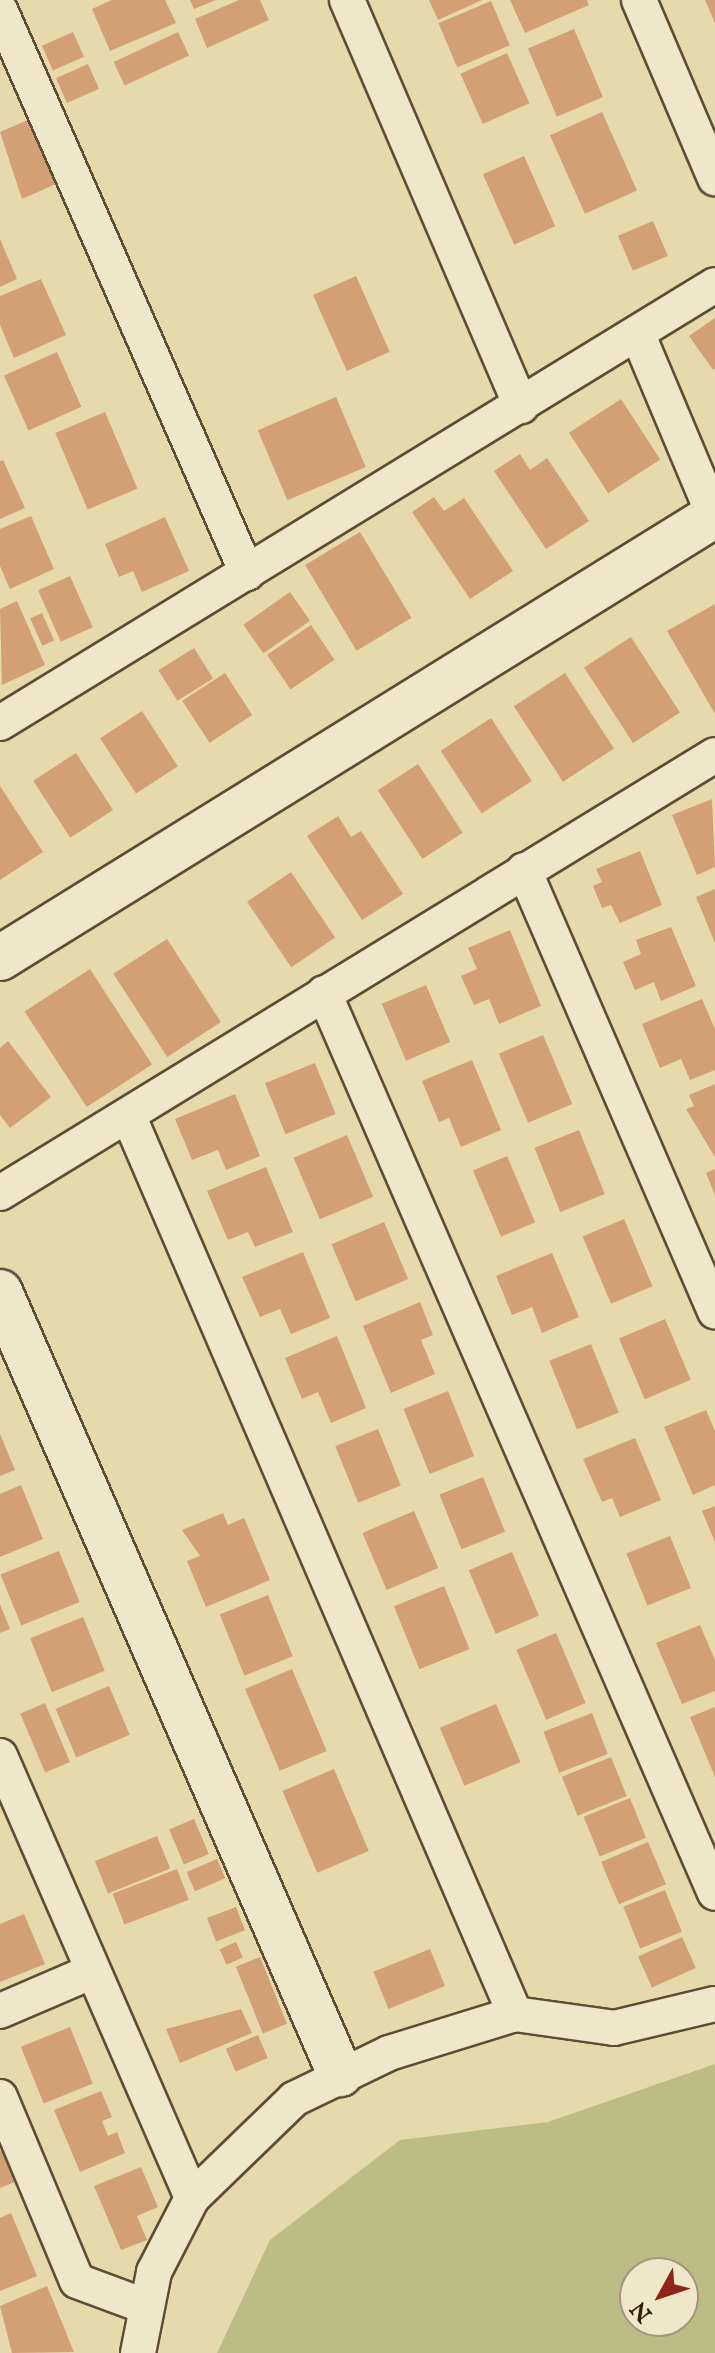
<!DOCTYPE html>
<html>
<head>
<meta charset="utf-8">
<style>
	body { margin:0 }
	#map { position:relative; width:715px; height:2353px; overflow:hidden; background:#e6daac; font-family:"IM FELL English",serif }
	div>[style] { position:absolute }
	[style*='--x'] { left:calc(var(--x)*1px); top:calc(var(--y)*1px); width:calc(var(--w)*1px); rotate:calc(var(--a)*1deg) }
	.green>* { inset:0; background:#bcbd85 }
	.building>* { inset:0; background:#d39f74; transform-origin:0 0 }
	.roads { filter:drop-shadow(2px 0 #5f4c34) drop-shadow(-2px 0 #5f4c34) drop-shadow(0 2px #5f4c34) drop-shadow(0 -2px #5f4c34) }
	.street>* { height:34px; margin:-17px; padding:0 17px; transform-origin:17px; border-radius:17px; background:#efe7c9 }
	.secondary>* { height:44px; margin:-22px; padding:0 22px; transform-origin:22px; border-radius:22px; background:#efe7c9 }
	span { translate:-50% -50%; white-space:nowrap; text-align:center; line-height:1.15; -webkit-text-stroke:6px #efe7c9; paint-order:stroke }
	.north { position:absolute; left:619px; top:2257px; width:80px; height:80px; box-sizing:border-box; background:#efe7c9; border:2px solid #a3967d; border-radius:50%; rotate:230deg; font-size:22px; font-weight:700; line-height:32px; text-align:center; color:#321d0c }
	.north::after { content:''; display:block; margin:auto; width:28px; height:36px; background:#8f2418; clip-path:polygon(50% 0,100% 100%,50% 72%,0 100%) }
</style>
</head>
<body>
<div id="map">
	<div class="green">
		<div style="clip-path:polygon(evenodd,715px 2064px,715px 2353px,217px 2353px,270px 2240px,400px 2140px,548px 2122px,715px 2064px,635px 2273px,683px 2273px,683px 2321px,635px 2321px,635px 2273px)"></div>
	</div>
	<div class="building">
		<div style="clip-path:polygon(112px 0,165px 0,176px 23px,110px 51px,92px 9px)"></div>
		<div style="clip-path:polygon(190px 0,216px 0,194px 9px)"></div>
		<div style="clip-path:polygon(239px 0,260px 0,269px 20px,207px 48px,195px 19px)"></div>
		<div style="clip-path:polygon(429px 0,482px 0,438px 20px)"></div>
		<div style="clip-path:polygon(510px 0,587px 0,589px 5px,525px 33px)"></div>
		<div style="clip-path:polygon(705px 0,715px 0,715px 23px)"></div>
		<div style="left:491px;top:1px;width:48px;height:57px;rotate:67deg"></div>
		<div style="left:574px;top:29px;width:74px;height:50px;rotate:67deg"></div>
		<div style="left:73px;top:32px;width:27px;height:34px;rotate:66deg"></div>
		<div style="left:178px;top:32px;width:26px;height:71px;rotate:65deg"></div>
		<div style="left:507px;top:53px;width:55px;height:51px;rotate:66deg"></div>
		<div style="left:88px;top:64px;width:27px;height:35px;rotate:66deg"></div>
		<div style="left:602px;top:112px;width:86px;height:57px;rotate:66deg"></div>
		<div style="clip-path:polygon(28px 120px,56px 184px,22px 199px,0 132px)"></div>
		<div style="left:524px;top:156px;width:77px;height:45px;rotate:66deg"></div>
		<div style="left:653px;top:221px;width:38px;height:38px;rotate:67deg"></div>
		<div style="clip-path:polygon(0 239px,17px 279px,0 287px)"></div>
		<div style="left:356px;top:276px;width:83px;height:47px;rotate:66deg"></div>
		<div style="clip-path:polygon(41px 279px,66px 335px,14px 358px,0 325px,0 296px)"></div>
		<div style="clip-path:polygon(715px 318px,715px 368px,713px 370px,689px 336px)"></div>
		<div style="left:57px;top:352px;width:60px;height:58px;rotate:66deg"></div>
		<div style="left:336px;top:397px;width:76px;height:85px;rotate:67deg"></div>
		<div style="left:621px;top:399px;width:72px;height:62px;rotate:57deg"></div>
		<div style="left:105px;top:412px;width:83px;height:54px;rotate:67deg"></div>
		<div style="clip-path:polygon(520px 454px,530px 470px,547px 458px,589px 521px,546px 549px,494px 471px)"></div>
		<div style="clip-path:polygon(3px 460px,25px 508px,0 519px,0 461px)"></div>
		<div style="clip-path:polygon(434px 497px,444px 511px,464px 498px,513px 571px,470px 599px,412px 512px)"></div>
		<div style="clip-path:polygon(31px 516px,54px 569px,10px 589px,0 566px,0 529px)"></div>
		<div style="clip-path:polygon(165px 517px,189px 571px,142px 592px,133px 571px,119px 577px,105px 544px)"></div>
		<div style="left:360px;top:532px;width:100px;height:64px;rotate:59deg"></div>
		<div style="left:70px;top:576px;width:56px;height:35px;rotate:66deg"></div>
		<div style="left:290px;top:592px;width:35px;height:57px;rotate:55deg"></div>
		<div style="clip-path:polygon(17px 601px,45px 665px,2px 685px,0 609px)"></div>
		<div style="clip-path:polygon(715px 604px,715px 714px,667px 631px)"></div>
		<div style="left:42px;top:613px;width:30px;height:13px;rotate:66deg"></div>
		<div style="left:311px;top:625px;width:42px;height:53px;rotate:56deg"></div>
		<div style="left:631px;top:637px;width:90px;height:56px;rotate:57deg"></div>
		<div style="left:194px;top:648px;width:36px;height:42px;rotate:58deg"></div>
		<div style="left:225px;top:673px;width:50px;height:51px;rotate:57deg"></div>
		<div style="left:565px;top:673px;width:90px;height:61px;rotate:57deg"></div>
		<div style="left:142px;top:711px;width:66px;height:50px;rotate:57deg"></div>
		<div style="left:491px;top:718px;width:75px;height:60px;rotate:57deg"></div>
		<div style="left:76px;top:753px;width:68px;height:51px;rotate:57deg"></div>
		<div style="left:418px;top:764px;width:82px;height:48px;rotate:57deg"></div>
		<div style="clip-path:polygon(0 786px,43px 852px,0 880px)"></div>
		<div style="clip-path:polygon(712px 799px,715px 867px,697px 875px,672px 815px)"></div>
		<div style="clip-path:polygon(338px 816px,351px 837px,361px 831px,403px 894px,362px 920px,307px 836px)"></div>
		<div style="clip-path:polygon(640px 851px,662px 905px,620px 923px,611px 905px,602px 908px,593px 886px,602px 882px,596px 869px)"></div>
		<div style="left:291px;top:872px;width:79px;height:53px;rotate:56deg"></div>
		<div style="clip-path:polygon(715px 889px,715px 943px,696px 897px)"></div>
		<div style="clip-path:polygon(671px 927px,696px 986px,661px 1001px,654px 982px,635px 990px,623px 962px,641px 954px,636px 940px)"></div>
		<div style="clip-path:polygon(510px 930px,541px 1006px,499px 1024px,489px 999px,474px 1005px,461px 976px,477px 969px,468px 948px)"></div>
		<div style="left:167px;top:939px;width:99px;height:64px;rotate:57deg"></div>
		<div style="left:90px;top:969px;width:114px;height:78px;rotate:57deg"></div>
		<div style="left:426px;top:985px;width:62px;height:48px;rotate:67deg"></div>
		<div style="clip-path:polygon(702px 999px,715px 1029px,715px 1070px,690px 1080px,681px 1059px,660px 1068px,642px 1024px)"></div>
		<div style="left:543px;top:1035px;width:75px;height:48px;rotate:67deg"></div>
		<div style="clip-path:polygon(8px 1041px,51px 1097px,10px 1128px,0 1115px,0 1048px)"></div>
		<div style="clip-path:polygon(472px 1060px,501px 1130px,461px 1147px,449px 1118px,439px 1122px,422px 1081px)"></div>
		<div style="left:315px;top:1063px;width:55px;height:54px;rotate:68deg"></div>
		<div style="clip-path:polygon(715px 1084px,715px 1157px,686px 1109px,694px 1106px,689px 1095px)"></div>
		<div style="clip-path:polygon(235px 1094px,260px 1156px,226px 1170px,218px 1150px,192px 1160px,175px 1119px)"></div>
		<div style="left:579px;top:1130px;width:69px;height:48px;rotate:68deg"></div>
		<div style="left:347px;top:1135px;width:67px;height:58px;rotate:67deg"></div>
		<div style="left:507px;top:1156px;width:72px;height:37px;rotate:67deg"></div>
		<div style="clip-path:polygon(266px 1167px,293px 1232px,255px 1247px,248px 1232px,228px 1240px,207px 1191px)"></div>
		<div style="clip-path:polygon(715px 1169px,715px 1195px,706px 1173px)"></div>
		<div style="left:624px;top:1219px;width:73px;height:45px;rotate:67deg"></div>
		<div style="left:384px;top:1222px;width:62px;height:57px;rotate:67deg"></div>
		<div style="clip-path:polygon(303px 1252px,330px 1318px,291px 1334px,280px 1309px,260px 1317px,242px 1277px)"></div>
		<div style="clip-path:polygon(552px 1253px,579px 1317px,542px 1333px,532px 1307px,512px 1315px,496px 1276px)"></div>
		<div style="clip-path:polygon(420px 1302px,433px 1335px,421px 1340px,435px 1374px,391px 1393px,363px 1326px)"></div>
		<div style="left:665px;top:1319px;width:66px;height:50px;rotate:67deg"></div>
		<div style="clip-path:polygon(337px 1336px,366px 1408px,331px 1423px,318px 1392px,302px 1399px,285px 1358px)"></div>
		<div style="left:591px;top:1344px;width:74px;height:45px;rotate:68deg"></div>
		<div style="left:448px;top:1391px;width:70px;height:48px;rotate:68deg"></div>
		<div style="clip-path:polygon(706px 1410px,715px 1431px,715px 1485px,693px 1495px,664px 1427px)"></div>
		<div style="left:378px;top:1429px;width:61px;height:46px;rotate:68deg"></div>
		<div style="clip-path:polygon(0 1434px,15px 1470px,0 1476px)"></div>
		<div style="clip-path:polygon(635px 1438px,661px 1500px,620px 1517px,612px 1498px,602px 1502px,583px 1459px)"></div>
		<div style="left:483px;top:1477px;width:59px;height:47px;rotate:68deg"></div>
		<div style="clip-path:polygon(21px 1485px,43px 1539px,0 1557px,0 1494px)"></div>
		<div style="clip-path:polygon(715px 1506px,715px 1542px,702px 1511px)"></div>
		<div style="left:414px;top:1511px;width:62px;height:56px;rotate:67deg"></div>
		<div style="clip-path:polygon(223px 1513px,228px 1525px,244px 1518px,270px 1580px,206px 1607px,187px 1561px,200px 1556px,182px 1530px)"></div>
		<div style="left:670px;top:1536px;width:56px;height:47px;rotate:68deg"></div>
		<div style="left:59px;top:1551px;width:55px;height:63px;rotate:68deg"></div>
		<div style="left:512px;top:1552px;width:69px;height:47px;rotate:67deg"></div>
		<div style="left:444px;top:1586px;width:68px;height:54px;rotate:68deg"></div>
		<div style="left:268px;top:1595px;width:66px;height:52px;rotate:68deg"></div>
		<div style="clip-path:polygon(0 1604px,10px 1629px,0 1633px)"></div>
		<div style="left:83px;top:1617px;width:58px;height:57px;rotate:68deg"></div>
		<div style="clip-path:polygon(700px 1625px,715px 1660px,715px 1691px,682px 1704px,656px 1643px)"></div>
		<div style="left:556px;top:1633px;width:76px;height:43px;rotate:67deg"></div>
		<div style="left:292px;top:1669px;width:89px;height:51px;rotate:67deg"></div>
		<div style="left:109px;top:1686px;width:53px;height:58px;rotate:67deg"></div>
		<div style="left:45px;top:1703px;width:64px;height:27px;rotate:67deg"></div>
		<div style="left:496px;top:1704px;width:63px;height:61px;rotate:67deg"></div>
		<div style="clip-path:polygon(715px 1707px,715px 1777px,690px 1717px)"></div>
		<div style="left:592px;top:1713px;width:44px;height:52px;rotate:69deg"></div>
		<div style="left:611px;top:1757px;width:42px;height:53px;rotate:68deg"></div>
		<div style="left:334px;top:1769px;width:89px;height:56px;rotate:67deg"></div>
		<div style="left:630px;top:1798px;width:43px;height:50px;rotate:68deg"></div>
		<div style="left:194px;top:1819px;width:38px;height:27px;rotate:67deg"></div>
		<div style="left:157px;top:1836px;width:35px;height:67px;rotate:68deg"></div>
		<div style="left:648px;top:1842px;width:46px;height:51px;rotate:67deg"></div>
		<div style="left:217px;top:1859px;width:21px;height:33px;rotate:67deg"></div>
		<div style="left:177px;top:1869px;width:33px;height:69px;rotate:69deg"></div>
		<div style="left:665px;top:1890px;width:45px;height:45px;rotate:68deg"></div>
		<div style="left:236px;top:1907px;width:25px;height:31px;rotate:69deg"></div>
		<div style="clip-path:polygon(24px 1914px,45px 1964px,0 1982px,0 1924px)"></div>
		<div style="left:682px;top:1937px;width:34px;height:48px;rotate:66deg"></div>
		<div style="left:236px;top:1942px;width:17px;height:18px;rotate:66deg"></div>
		<div style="left:430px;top:1949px;width:40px;height:61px;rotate:68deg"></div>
		<div style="left:260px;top:1957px;width:72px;height:26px;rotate:68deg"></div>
		<div style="clip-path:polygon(241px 2009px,252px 2033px,180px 2063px,166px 2029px)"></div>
		<div style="left:70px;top:2027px;width:61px;height:53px;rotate:68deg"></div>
		<div style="left:258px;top:2035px;width:25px;height:35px;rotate:67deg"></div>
		<div style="clip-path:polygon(101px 2091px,112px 2117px,102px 2121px,108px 2136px,117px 2132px,125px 2153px,80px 2172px,54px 2110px)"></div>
		<div style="clip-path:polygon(9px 2147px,22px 2179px,0 2188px,0 2151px)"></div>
		<div style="clip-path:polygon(141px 2167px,158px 2207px,137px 2216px,147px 2240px,121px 2250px,94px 2186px)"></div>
		<div style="clip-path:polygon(11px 2213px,37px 2276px,0 2291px,0 2218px)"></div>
		<div style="clip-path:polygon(47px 2286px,74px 2352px,12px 2353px,0 2306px)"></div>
	</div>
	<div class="roads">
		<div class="street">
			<div style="--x:347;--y:0;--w:442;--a:66.8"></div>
			<div style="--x:639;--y:0;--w:194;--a:66.9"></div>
			<div style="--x:0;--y:10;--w:615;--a:66.31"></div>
			<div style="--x:638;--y:335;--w:196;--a:67.2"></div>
			<div style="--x:0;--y:723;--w:838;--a:-31.49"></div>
			<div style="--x:524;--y:870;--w:481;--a:66.6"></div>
			<div style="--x:324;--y:993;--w:981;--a:66.52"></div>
			<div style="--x:129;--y:1117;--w:977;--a:66.72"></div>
			<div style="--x:0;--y:1193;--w:838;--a:-31.49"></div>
			<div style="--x:0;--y:1756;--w:482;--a:66.5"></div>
			<div style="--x:0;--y:2011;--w:101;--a:-23.3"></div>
			<div style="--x:0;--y:2097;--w:199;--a:67.3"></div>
			<div style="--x:77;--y:2281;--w:69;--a:20.3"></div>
			<div style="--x:138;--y:2353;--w:83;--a:-78.8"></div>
			<div style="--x:154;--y:2272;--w:83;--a:-62.8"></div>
			<div style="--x:192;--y:2198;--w:142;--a:-44.1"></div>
			<div style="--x:294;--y:2099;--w:106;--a:-25.8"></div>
			<div style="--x:389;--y:2053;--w:132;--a:-17.2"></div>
			<div style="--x:515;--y:2014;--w:100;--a:8"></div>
			<div style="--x:614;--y:2028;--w:104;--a:-13.4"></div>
		</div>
		<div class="secondary">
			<div style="--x:0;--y:958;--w:841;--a:-31.78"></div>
			<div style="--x:0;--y:1292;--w:853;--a:66.5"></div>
		</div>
	</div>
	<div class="north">N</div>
</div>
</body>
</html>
